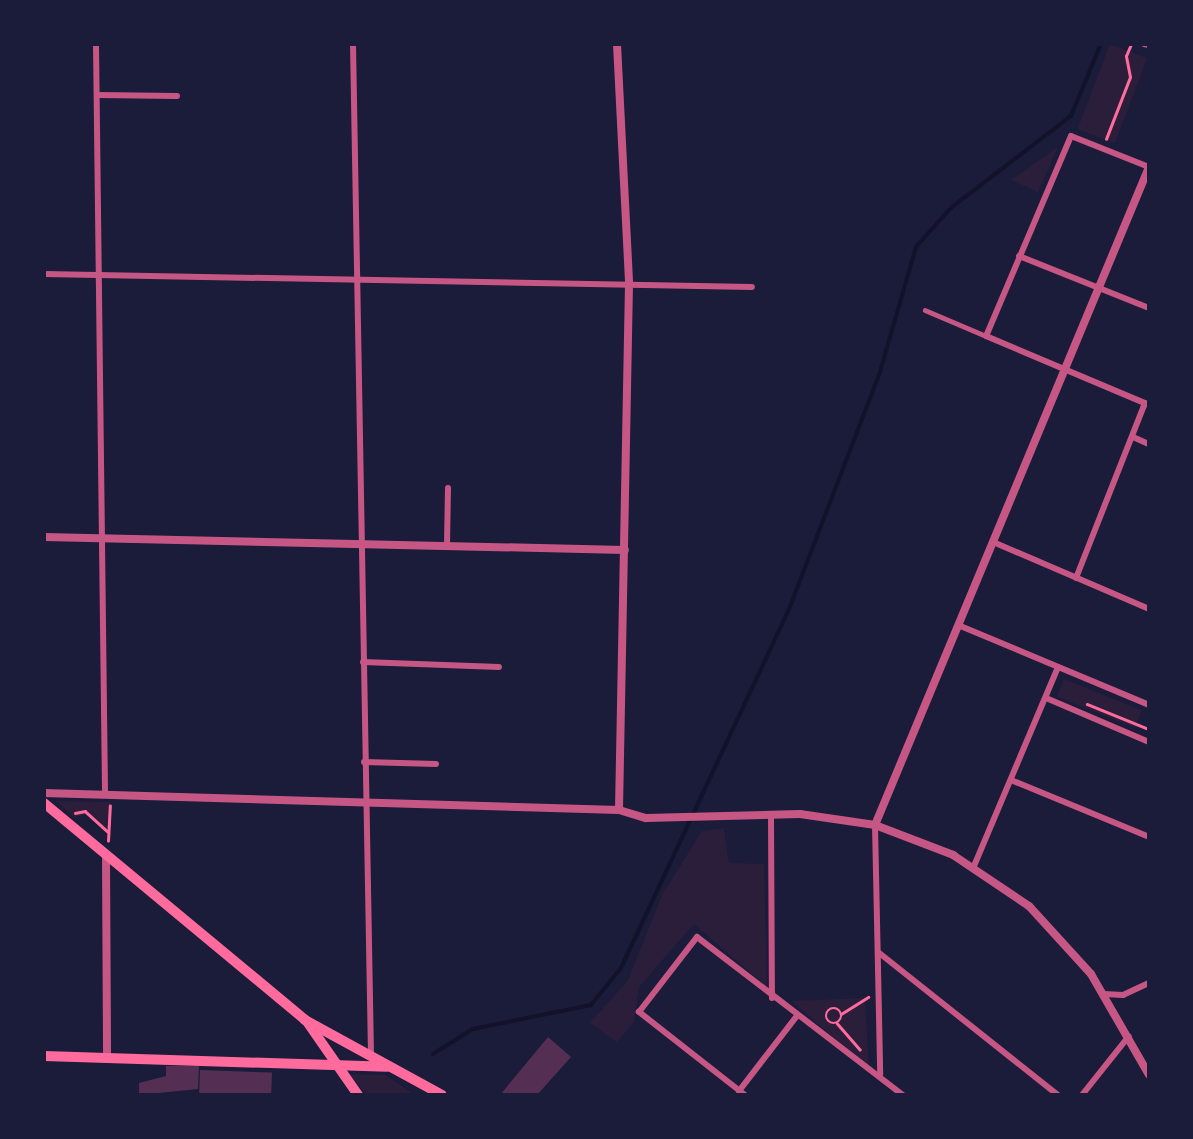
<!DOCTYPE html>
<html>
<head>
<meta charset="utf-8">
<style>
	body { margin:0 }
	#map { position:relative; width:1193px; height:1139px; overflow:hidden; background:#1b1b3a; font-family:Raleway,sans-serif }
	div>[style] { position:absolute }
	[style*='--x'] { left:calc(var(--x)*1px); top:calc(var(--y)*1px); width:calc(var(--w)*1px); rotate:calc(var(--a)*1deg) }
	.green>* { inset:0; background:#2a1e3b; transform-origin:0 0 }
	.stream>* { height:3.5px; margin:-1.75px; padding:0 1.75px; transform-origin:1.75px; border-radius:1.75px; background:#12122b }
	.building>* { inset:0; background:#542f53; transform-origin:0 0 }
	.path>* { height:2.5px; margin:-1.25px; padding:0 1.25px; transform-origin:1.25px; border-radius:1.25px; background:#ff6b9d }
	.path>.ring { margin:-1.25px; padding:0; box-sizing:content-box; background:none; border:2.5px solid #ff6b9d; border-radius:50% }
	.pedestrian>* { height:4.5px; margin:-2.25px; padding:0 2.25px; transform-origin:2.25px; border-radius:2.25px; background:#c65784 }
	.minor>* { height:6px; margin:-3px; padding:0 3px; transform-origin:3px; border-radius:3px; background:#c65784 }
	.tertiary>* { height:8px; margin:-4px; padding:0 4px; transform-origin:4px; border-radius:4px; background:#c65784 }
	.primary>* { height:10px; margin:-5px; padding:0 5px; transform-origin:5px; border-radius:5px; background:#ff6b9d }
	span { translate:-50% -50%; white-space:nowrap; text-align:center; line-height:1.15; -webkit-text-stroke:6px #1b1b3a; paint-order:stroke }
	.frame { position:absolute; inset:0; border:46px solid #1b1b3a; pointer-events:none }
</style>
</head>
<body>
<div id="map">
	<div class="green">
		<div style="left:1110px;top:44px;width:40px;height:91px;rotate:21deg"></div>
		<div style="clip-path:polygon(1058px 147px,1038px 192px,1011px 180px)"></div>
		<div style="left:1064px;top:679px;width:84px;height:19px;rotate:22deg"></div>
		<div style="clip-path:polygon(56px 801px,110px 802px,111px 837px,86px 815px,74px 817px)"></div>
		<div style="clip-path:polygon(724px 828px,729px 863px,764px 864px,767px 987px,694px 924px,639px 987px,634px 1022px,617px 1042px,590px 1023px,628px 980px,662px 895px,702px 831px)"></div>
		<div style="clip-path:polygon(865px 998px,869px 1069px,791px 1001px)"></div>
		<div style="clip-path:polygon(348px 1074px,385px 1075px,415px 1095px,368px 1095px)"></div>
	</div>
	<div class="stream">
		<div style="--x:433;--y:1054;--w:47;--a:-32"></div>
		<div style="--x:473;--y:1029;--w:120;--a:-11.5"></div>
		<div style="--x:591;--y:1005;--w:48;--a:-51"></div>
		<div style="--x:621;--y:968;--w:393;--a:-64.9"></div>
		<div style="--x:788;--y:612;--w:257;--a:-69"></div>
		<div style="--x:880;--y:372;--w:130;--a:-73.9"></div>
		<div style="--x:916;--y:247;--w:52;--a:-48.1"></div>
		<div style="--x:951;--y:208;--w:151;--a:-37.5"></div>
		<div style="--x:1071;--y:116;--w:78;--a:-67.4"></div>
	</div>
	<div class="building">
		<div style="clip-path:polygon(548px 1037px,571px 1057px,537px 1095px,500px 1095px)"></div>
		<div style="clip-path:polygon(166px 1066px,199px 1066px,198px 1089px,139px 1095px,139px 1083px,166px 1076px)"></div>
		<div style="left:200px;top:1070px;width:72px;height:25px;rotate:2deg"></div>
	</div>
	<div class="path">
		<div style="--x:1106;--y:139;--w:66;--a:-68.8"></div>
		<div style="--x:1130;--y:77;--w:21;--a:-101"></div>
		<div style="--x:1126;--y:56;--w:13;--a:-67"></div>
		<div style="--x:1087;--y:704;--w:67;--a:22"></div>
		<div style="--x:75;--y:813;--w:10;--a:-11"></div>
		<div style="--x:85;--y:811;--w:31;--a:42"></div>
		<div style="--x:108;--y:841;--w:35;--a:-87"></div>
		<div class="ring" style="left:826px;top:1008px;width:13.5px;height:13.5px"></div>
		<div style="--x:841;--y:1014;--w:32;--a:-32"></div>
		<div style="--x:837;--y:1023;--w:35;--a:49"></div>
	</div>
	<div class="pedestrian">
		<div style="--x:925;--y:310;--w:66;--a:23.1"></div>
	</div>
	<div class="minor">
		<div style="--x:96;--y:44;--w:751;--a:89.31"></div>
		<div style="--x:353;--y:44;--w:1011;--a:88.98"></div>
		<div style="--x:1144;--y:44;--w:5;--a:11"></div>
		<div style="--x:97;--y:95;--w:80;--a:0.7"></div>
		<div style="--x:1149;--y:167;--w:84;--a:-158.3"></div>
		<div style="--x:1071;--y:136;--w:217;--a:113"></div>
		<div style="--x:986;--y:336;--w:177;--a:22.9"></div>
		<div style="--x:1019;--y:256;--w:140;--a:21.8"></div>
		<div style="--x:44;--y:274;--w:708;--a:1.05"></div>
		<div style="--x:1133;--y:437;--w:17;--a:24"></div>
		<div style="--x:993;--y:542;--w:170;--a:23.2"></div>
		<div style="--x:447;--y:545;--w:57;--a:-89"></div>
		<div style="--x:1076;--y:578;--w:188;--a:-68.5"></div>
		<div style="--x:958;--y:625;--w:207;--a:22.7"></div>
		<div style="--x:363;--y:662;--w:136;--a:2.1"></div>
		<div style="--x:1046;--y:698;--w:112;--a:23.1"></div>
		<div style="--x:364;--y:762;--w:72;--a:1.6"></div>
		<div style="--x:1011;--y:780;--w:149;--a:22.4"></div>
		<div style="--x:771;--y:815;--w:183;--a:89.7"></div>
		<div style="--x:875;--y:825;--w:249;--a:88.8"></div>
		<div style="--x:974;--y:866;--w:216;--a:-67.1"></div>
		<div style="--x:878;--y:952;--w:230;--a:38.5"></div>
		<div style="--x:1104;--y:994;--w:19;--a:3"></div>
		<div style="--x:1123;--y:995;--w:29;--a:-25"></div>
		<div style="--x:739;--y:1091;--w:93;--a:-52.4"></div>
		<div style="--x:745;--y:1095;--w:135;--a:-141.9"></div>
		<div style="--x:639;--y:1012;--w:95;--a:-52.3"></div>
		<div style="--x:697;--y:937;--w:260;--a:37.5"></div>
		<div style="--x:1082;--y:1095;--w:75;--a:-51.5"></div>
	</div>
	<div class="tertiary">
		<div style="--x:617;--y:44;--w:240;--a:87.1"></div>
		<div style="--x:629;--y:284;--w:526;--a:91.09"></div>
		<div style="--x:44;--y:537;--w:581;--a:1.28"></div>
		<div style="--x:44;--y:793;--w:575;--a:1.69"></div>
		<div style="--x:619;--y:810;--w:28;--a:17"></div>
		<div style="--x:646;--y:818;--w:154;--a:-1.5"></div>
		<div style="--x:800;--y:814;--w:76;--a:8.3"></div>
		<div style="--x:875;--y:825;--w:84;--a:21"></div>
		<div style="--x:953;--y:855;--w:92;--a:33.9"></div>
		<div style="--x:1029;--y:906;--w:92;--a:47.6"></div>
		<div style="--x:1091;--y:974;--w:116;--a:60.1"></div>
		<div style="--x:875;--y:825;--w:713;--a:-67.39"></div>
		<div style="--x:106;--y:857;--w:200;--a:89.7"></div>
	</div>
	<div class="primary">
		<div style="--x:44;--y:803;--w:339;--a:39.7"></div>
		<div style="--x:305;--y:1020;--w:156;--a:28.7"></div>
		<div style="--x:308;--y:1023;--w:88;--a:55.2"></div>
		<div style="--x:44;--y:1056;--w:343;--a:1.8"></div>
	</div>
	<div class="frame"></div>
</div>
</body>
</html>
